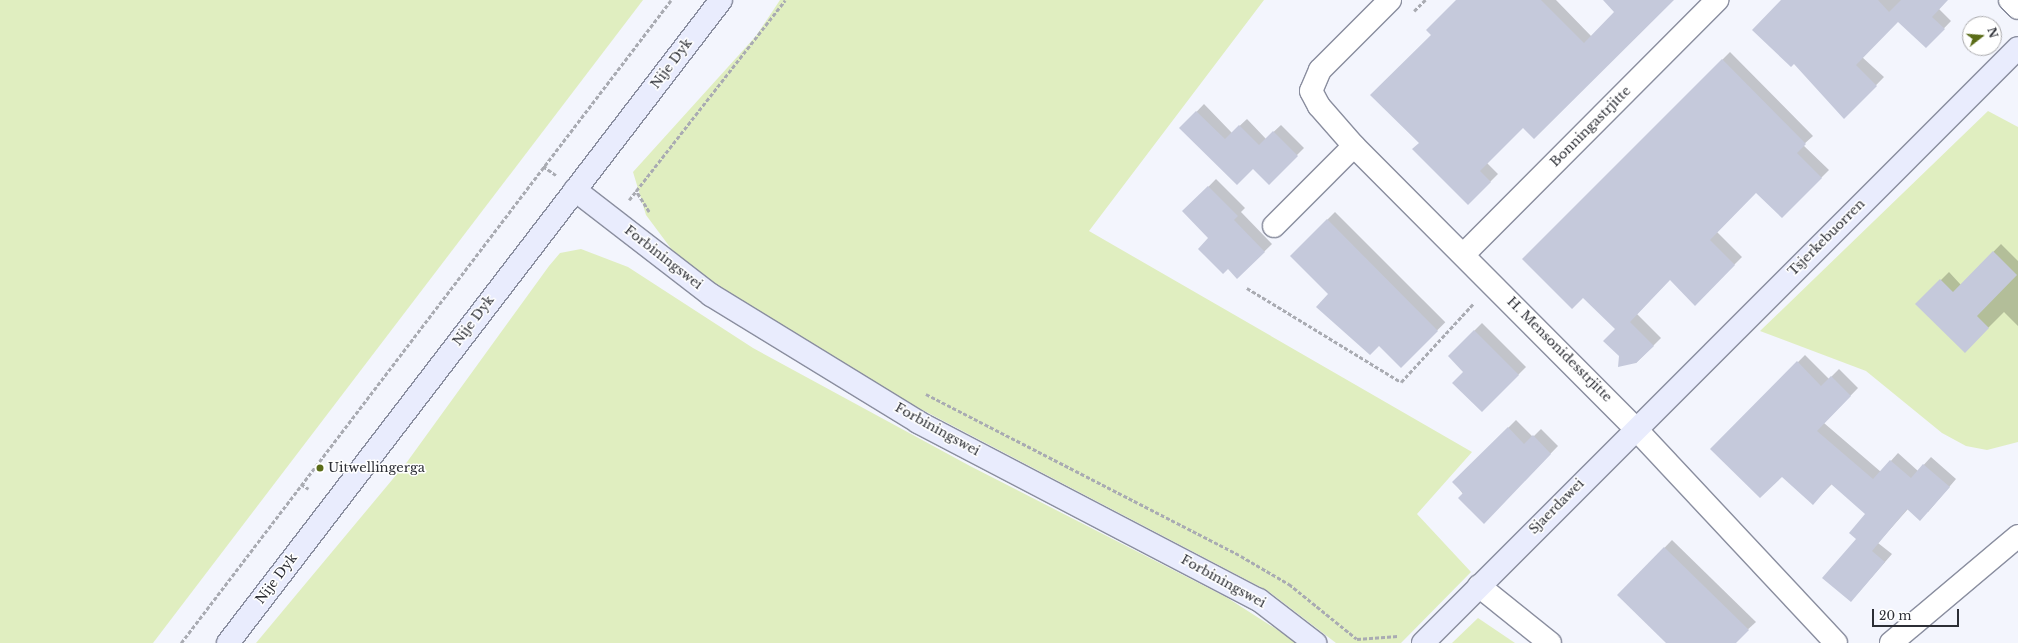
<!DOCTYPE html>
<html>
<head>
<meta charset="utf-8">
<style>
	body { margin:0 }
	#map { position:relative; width:2018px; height:643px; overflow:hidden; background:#f3f5fd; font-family:"Libre Baskerville",serif }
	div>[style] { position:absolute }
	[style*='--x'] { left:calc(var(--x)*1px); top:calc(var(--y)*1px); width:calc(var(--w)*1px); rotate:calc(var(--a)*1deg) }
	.green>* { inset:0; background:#e0eec0 }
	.shadow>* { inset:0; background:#0003; transform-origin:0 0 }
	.building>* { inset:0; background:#c5c9db }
	.path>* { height:2.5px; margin-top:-1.25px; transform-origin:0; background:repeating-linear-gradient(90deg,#a9abb2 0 4px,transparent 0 6px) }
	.roads { filter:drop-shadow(1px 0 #8a8e9f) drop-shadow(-1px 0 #8a8e9f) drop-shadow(0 1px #8a8e9f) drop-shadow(0 -1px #8a8e9f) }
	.street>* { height:22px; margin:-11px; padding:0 11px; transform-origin:11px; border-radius:11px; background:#fff }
	.secondary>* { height:22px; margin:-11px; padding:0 11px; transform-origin:11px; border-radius:11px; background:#e9ecfd }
	.dots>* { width:11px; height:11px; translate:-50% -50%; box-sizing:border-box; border:2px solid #fff; border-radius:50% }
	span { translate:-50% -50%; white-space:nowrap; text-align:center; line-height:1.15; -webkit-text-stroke:3px #fff; paint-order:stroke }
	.street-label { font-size:13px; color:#2c2e35 }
	.poi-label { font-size:13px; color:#2c2e35 }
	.left { translate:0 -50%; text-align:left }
	.north { position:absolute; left:1962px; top:16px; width:40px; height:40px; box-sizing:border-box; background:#fff; border:1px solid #ababae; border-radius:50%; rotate:73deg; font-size:11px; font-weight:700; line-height:16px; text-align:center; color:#2c2e35 }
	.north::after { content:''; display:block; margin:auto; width:14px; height:18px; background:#5a6c18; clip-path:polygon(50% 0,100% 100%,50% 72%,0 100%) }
	.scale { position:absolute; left:1872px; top:609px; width:87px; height:18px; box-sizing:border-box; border:2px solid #2c2e35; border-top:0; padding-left:5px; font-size:12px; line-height:14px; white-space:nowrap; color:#2c2e35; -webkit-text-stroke:3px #fff; paint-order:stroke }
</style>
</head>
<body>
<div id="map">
	<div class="green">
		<div style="clip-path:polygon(0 0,643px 0,153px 643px,0 643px)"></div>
		<div style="clip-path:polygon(780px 0,1264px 0,1089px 231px,1472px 452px,1417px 514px,1471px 572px,1401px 643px,1336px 643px,1268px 591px,854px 374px,684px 266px,646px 215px,633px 172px,756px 36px)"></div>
		<div style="clip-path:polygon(1988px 111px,2018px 127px,2018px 442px,1987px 450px,1966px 446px,1942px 433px,1866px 371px,1760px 331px)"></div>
		<div style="clip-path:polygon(581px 249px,628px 267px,753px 348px,970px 466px,1226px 597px,1298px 643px,256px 643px,407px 462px,549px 266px,560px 253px)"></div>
		<div style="clip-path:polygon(1478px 618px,1515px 643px,1452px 643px)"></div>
	</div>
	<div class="shadow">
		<div style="clip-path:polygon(1458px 0,1556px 0,1592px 37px,1629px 0,1672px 0,1523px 126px,1487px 163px,1498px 174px,1468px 204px,1420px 143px)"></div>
		<div style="clip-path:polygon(1784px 0,1947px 0,1939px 9px,1951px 21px,1926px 47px,1898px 20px,1862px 57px,1884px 77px,1844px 118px)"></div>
		<div style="clip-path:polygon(1730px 52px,1813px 136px,1803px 145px,1829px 170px,1782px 217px,1756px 192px,1717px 232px,1742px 257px,1695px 304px,1670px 279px,1637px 314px,1661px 338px,1636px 363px,1620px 356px,1616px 329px,1583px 296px,1524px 259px)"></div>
		<div style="clip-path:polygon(1204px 104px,1232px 133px,1247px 119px,1266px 139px,1281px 125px,1304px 148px,1269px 183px,1253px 167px,1181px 128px)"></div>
		<div style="clip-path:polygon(1216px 179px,1245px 208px,1241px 212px,1272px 244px,1237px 278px,1210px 238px,1184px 212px)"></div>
		<div style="left:1335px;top:212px;width:156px;height:62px;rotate:45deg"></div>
		<div style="clip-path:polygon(2001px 244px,2018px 261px,2018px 326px,2004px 312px,1965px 351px,1917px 304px,1949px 272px,1961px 285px)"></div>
		<div style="clip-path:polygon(1482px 323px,1526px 367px,1482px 411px,1465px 372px,1449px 356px)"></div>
		<div style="clip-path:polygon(1805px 355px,1829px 379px,1839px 369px,1858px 388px,1824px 423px,1881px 472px,1898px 453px,1918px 471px,1931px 457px,1956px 479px,1928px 512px,1908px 509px,1878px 543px,1892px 554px,1858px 593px,1857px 539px,1867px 514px,1832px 484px,1813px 503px,1782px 476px,1712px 449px)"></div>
		<div style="clip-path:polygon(1516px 420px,1533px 437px,1541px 429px,1558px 446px,1484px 522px,1454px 482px)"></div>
		<div style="clip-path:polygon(1672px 540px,1756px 622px,1733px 643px,1668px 643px,1619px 595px)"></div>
	</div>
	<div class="building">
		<div style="clip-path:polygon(1456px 0,1541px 0,1584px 43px,1614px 12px,1603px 0,1674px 0,1534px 139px,1523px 128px,1480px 171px,1491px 182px,1468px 205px,1412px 149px,1419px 143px,1370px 95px,1431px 35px,1426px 30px)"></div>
		<div style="clip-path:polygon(1781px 0,1878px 0,1889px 12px,1901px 0,1948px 0,1932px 17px,1945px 29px,1926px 48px,1898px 22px,1856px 65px,1877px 86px,1844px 119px,1794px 64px,1791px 67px,1752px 30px)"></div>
		<div style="clip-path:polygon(1722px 59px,1806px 144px,1797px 153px,1822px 178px,1782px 218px,1756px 193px,1710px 240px,1735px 265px,1695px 306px,1670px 280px,1630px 322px,1654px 346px,1636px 363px,1618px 367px,1619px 356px,1603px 341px,1615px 329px,1583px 298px,1572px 309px,1522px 259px)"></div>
		<div style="clip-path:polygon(1196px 111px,1225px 139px,1239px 125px,1259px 145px,1273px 131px,1298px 156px,1269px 185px,1253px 169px,1237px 185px,1179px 128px)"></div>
		<div style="clip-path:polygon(1208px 186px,1238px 216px,1234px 220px,1265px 252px,1237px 279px,1228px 269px,1223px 274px,1198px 249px,1208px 238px,1182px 211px)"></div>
		<div style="clip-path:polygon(1327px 219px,1438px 331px,1401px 368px,1379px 346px,1370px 355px,1316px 307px,1328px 294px,1290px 256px)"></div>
		<div style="clip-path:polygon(1993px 251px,2017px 275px,1977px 316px,1989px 328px,1965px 353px,1915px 304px,1940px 279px,1953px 292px)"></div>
		<div style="clip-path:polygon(1474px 330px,1519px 375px,1482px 412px,1452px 383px,1463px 372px,1448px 356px)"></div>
		<div style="clip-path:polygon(1797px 361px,1821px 386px,1831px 376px,1851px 396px,1817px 431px,1873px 479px,1890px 460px,1911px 478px,1923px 464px,1950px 487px,1920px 521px,1907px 509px,1872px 551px,1885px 562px,1851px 602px,1822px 578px,1856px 539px,1849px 533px,1865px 514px,1831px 484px,1813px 505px,1782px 477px,1760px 498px,1710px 449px)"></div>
		<div style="clip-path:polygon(1508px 427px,1524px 444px,1533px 435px,1551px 454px,1484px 524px,1458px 498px,1463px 493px,1452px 482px)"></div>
		<div style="clip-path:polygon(1664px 547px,1749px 630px,1736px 643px,1666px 643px,1617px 595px)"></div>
	</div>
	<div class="path">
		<div style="--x:1414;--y:11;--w:16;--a:-45"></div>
		<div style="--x:543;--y:166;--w:16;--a:35"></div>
		<div style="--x:629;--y:200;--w:11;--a:-52"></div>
		<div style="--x:649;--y:212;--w:25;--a:-122"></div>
		<div style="--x:636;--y:191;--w:242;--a:-52"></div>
		<div style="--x:1247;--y:288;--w:180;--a:31.4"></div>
		<div style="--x:1401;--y:382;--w:106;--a:-47.3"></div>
		<div style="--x:926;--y:394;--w:354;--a:27.2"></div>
		<div style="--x:1241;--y:556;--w:56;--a:30.3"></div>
		<div style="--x:1289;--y:584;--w:87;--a:39"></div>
		<div style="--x:1357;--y:639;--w:41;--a:-4.2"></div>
		<div style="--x:301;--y:484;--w:9;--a:32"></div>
		<div style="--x:181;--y:643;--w:808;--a:-52.69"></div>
	</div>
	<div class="roads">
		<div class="street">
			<div style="--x:1390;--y:0;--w:99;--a:135"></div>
			<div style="--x:1320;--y:70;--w:23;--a:113"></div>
			<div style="--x:1311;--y:91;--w:17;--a:62"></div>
			<div style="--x:1319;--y:106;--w:53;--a:48.8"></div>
			<div style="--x:1354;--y:146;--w:398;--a:45.1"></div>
			<div style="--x:1635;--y:428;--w:294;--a:46.9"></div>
			<div style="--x:2010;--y:0;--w:11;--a:45"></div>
			<div style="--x:1274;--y:226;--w:113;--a:-45"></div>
			<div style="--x:1464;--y:254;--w:359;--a:-45.1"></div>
			<div style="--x:1479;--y:586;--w:91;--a:38.8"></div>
			<div style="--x:1891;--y:643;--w:166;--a:-40.1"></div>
		</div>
		<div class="secondary">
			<div style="--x:575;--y:190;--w:172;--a:37.7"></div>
			<div style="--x:711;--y:295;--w:243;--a:31.5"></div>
			<div style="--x:918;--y:422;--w:385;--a:27.6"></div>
			<div style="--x:1259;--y:600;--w:71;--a:37.5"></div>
			<div style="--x:228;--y:643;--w:810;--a:-52.52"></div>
			<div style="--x:1423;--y:643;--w:841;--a:-45"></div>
		</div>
	</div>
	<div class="dots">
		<div style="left:320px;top:468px;background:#5a6c18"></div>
	</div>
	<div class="street-label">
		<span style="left:672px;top:64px;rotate:-53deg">Nije Dyk</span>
		<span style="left:1591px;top:127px;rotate:-45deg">Bonningastrjitte</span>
		<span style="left:1827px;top:238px;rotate:-45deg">Tsjerkebuorren</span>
		<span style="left:663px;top:258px;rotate:38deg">Forbiningswei</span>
		<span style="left:474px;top:321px;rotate:-53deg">Nije Dyk</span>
		<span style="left:1559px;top:350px;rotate:45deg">H. Mensonidesstrjitte</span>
		<span style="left:937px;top:430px;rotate:29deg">Forbiningswei</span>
		<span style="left:1557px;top:507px;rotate:-45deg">Sjaerdawei</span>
		<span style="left:277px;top:579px;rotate:-53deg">Nije Dyk</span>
		<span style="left:1223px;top:582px;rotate:29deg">Forbiningswei</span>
	</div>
	<div class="poi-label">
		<span class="left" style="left:328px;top:468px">Uitwellingerga</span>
	</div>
	<div class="north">N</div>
	<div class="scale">20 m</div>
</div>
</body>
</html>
